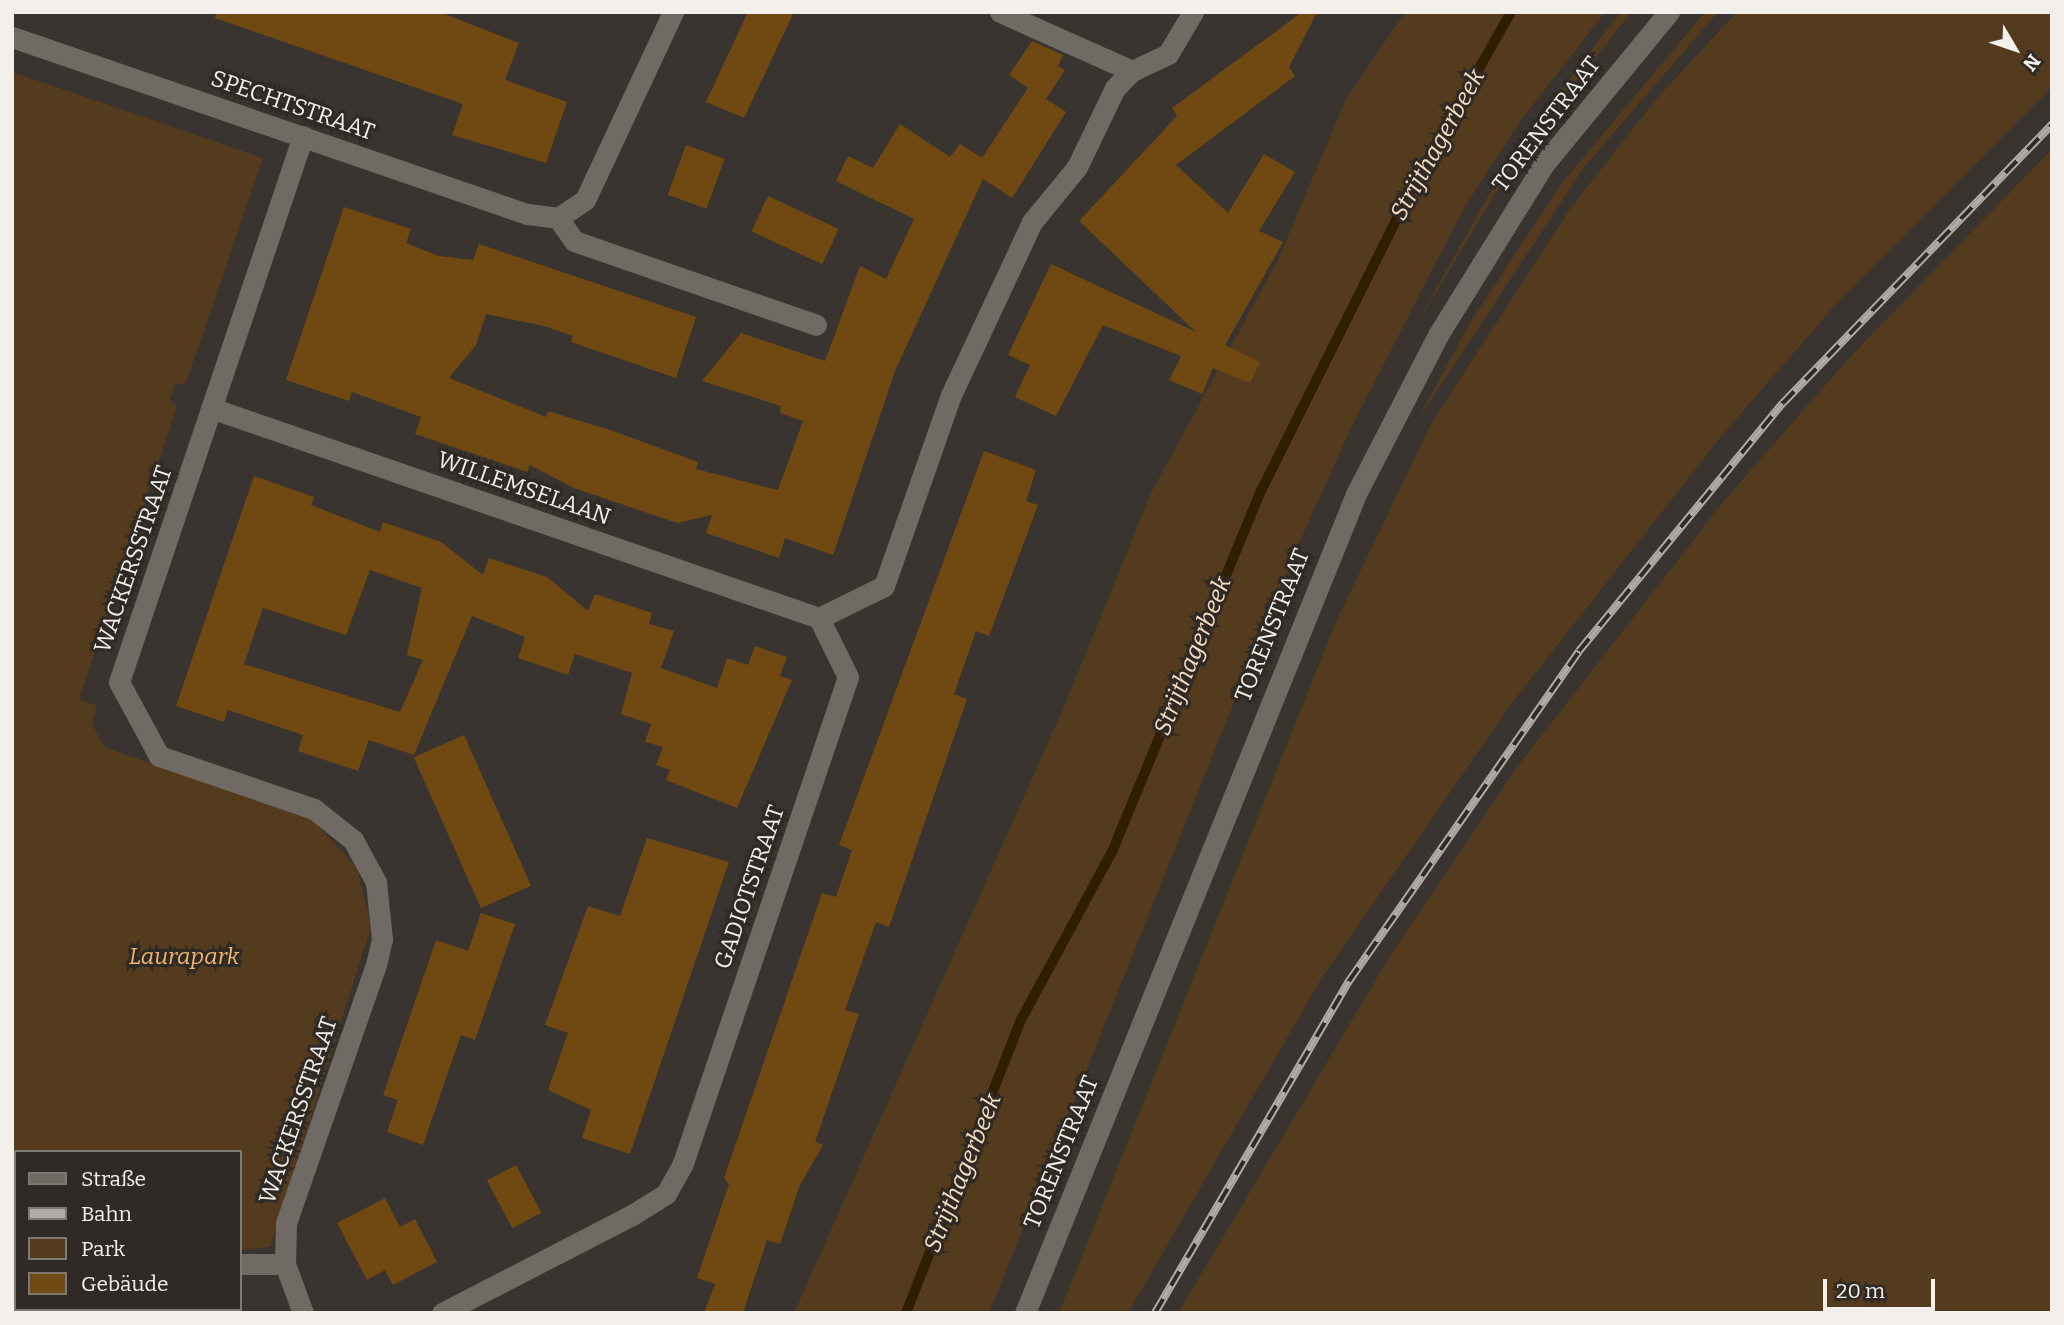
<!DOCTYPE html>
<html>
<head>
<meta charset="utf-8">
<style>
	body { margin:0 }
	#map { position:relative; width:2064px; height:1325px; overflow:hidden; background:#39342f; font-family:Bitter,serif }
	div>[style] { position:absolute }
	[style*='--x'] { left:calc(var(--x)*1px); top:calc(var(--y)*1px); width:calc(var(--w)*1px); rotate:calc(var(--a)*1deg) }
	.green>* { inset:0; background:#543b1d }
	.stream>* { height:10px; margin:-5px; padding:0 5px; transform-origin:5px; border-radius:5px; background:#311d02 }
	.building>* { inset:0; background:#704912; transform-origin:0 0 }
	.minor>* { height:21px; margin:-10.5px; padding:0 10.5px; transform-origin:10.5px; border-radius:10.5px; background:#706a64 }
	.rail>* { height:8px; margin-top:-4px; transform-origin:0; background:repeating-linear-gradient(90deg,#2f2a25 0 16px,#afaca7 0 32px); box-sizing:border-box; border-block:2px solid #afaca7 }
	span { translate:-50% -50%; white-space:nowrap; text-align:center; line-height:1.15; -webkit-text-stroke:6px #2f2a25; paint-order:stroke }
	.street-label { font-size:23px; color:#f3f0ec }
	.park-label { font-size:23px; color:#f2b56b; font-style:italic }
	.water-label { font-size:24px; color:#f7dec2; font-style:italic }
	.frame { position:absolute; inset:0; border:14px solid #f3f0ec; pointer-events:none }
	.legend { position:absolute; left:14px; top:1150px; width:228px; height:161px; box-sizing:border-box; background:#2f2a25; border:2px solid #7d7975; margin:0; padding:9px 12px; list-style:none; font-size:21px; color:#f3f0ec }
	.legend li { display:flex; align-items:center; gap:14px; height:35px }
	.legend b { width:35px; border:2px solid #7d7975 }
	.north { position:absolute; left:1980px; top:14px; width:70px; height:70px; -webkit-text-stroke:5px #2f2a25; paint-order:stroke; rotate:129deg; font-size:19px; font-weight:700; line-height:28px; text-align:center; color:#f3f0ec }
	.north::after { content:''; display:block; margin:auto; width:24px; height:32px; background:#f3f0ec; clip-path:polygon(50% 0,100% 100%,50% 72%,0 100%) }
	.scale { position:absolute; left:1823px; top:1279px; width:112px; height:32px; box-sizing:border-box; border:4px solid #f3f0ec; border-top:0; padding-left:9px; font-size:21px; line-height:24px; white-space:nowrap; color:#f3f0ec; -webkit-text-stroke:5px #2f2a25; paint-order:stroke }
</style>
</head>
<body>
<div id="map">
	<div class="green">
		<div style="clip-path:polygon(1405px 12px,1605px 12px,1519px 123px,1464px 208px,1351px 428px,1290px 563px,989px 1313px,794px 1313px,1066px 702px,1151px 493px,1278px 260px,1346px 99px)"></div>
		<div style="clip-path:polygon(1620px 12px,1631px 12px,1514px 162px,1407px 341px,1504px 168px)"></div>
		<div style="clip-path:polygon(1705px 12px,1718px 12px,1585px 166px,1417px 421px,1470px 323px,1562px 183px)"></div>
		<div style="clip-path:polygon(1737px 12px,2052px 12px,2052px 87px,1836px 304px,1719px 439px,1509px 707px,1321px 979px,1128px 1313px,1059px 1313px,1335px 624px,1431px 424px,1570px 209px,1657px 98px)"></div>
		<div style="clip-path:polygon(12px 72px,263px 158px,186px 383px,175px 385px,170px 400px,177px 407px,79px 699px,97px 706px,92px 724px,104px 747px,312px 819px,357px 868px,371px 927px,270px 1247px,240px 1250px,240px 1152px,16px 1152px,16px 1309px,61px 1309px,62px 1313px,12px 1313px)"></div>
		<div style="clip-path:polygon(2052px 149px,2052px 1313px,1178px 1313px,1390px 956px,1517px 767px,1723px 502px,1849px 358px)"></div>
	</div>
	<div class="stream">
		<div style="--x:906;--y:1313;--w:315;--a:-68.6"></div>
		<div style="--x:1021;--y:1020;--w:191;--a:-61.6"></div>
		<div style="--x:1112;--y:852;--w:391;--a:-67.6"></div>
		<div style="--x:1261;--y:491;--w:343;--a:-63.5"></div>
		<div style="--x:1414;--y:184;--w:197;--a:-60.6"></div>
	</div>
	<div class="building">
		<div style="clip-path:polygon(216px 12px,439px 12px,519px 43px,505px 80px,567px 102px,546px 163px,452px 135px,463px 104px,215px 18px)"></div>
		<div style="clip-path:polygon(748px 12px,794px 12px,744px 118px,706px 102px)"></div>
		<div style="clip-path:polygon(1302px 12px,1317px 12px,1289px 67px,1295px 76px,1176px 165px,1228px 213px,1264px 154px,1295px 172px,1259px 231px,1283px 242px,1225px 345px,1260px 362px,1250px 383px,1213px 368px,1202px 394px,1169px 380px,1181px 356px,1103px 325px,1056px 416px,1015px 397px,1030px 365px,1008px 355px,1051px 264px,1196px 332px,1079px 221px,1177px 116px,1172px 108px)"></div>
		<div style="clip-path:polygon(1032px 41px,1063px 55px,1058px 66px,1065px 70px,1046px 99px,1066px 112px,1012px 198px,983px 179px,895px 371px,833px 555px,785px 538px,779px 558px,706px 533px,712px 515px,677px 523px,574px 488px,530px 465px,527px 472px,415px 434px,421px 417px,352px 392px,349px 401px,286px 380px,344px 207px,411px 229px,406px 243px,439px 256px,473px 260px,479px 244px,696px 317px,676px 378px,571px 342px,573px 336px,544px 326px,486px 314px,476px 345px,449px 378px,546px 417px,548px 411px,613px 431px,698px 462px,696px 469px,778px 490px,803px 421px,780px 413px,781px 406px,702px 381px,741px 333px,825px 361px,860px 266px,886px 279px,914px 219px,836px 181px,848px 156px,873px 168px,900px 124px,950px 157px,960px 144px,982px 158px,1028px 88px,1034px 92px,1009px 75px)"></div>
		<div style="left:686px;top:145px;width:41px;height:53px;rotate:20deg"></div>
		<div style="left:768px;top:196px;width:78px;height:39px;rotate:25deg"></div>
		<div style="clip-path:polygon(984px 451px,1036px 470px,1026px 501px,1038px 505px,989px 636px,976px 631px,954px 694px,967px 699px,889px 927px,876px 922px,845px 1010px,859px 1014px,815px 1142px,823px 1145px,800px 1185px,780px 1244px,767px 1240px,743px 1313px,704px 1313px,715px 1284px,697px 1278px,729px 1184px,724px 1178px,822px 893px,836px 897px,852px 850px,839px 845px)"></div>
		<div style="clip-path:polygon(evenodd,254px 476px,314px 497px,311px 505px,380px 532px,383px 522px,441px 542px,483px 575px,489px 558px,547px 577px,588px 611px,595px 594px,652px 613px,649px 624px,674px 631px,661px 668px,717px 688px,727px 658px,748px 665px,755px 646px,787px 657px,780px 676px,792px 680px,737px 808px,666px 780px,670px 770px,656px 765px,663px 747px,645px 742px,651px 724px,621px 714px,632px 673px,575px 654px,568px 675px,518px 658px,525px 637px,472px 616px,414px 755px,369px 740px,358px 771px,298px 751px,303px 735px,228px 710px,224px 722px,176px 706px,254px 476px,370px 570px,422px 588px,407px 655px,423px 660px,400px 712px,244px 664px,263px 608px,346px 635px,370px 570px)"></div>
		<div style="left:464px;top:735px;width:165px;height:55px;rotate:66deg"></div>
		<div style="clip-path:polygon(647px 838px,729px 862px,630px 1154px,582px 1138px,591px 1110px,548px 1090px,568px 1033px,545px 1025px,588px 906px,620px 916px)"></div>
		<div style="clip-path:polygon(481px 913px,515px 924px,475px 1040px,461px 1035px,423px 1145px,387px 1132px,398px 1100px,383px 1095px,436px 940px,468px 951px)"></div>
		<div style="left:516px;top:1165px;width:54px;height:33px;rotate:62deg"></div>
		<div style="clip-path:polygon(385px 1198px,400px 1227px,415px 1219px,437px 1262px,393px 1285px,385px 1270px,367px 1280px,337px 1223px)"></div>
	</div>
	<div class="minor">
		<div style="--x:1000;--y:12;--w:145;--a:24.1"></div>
		<div style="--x:12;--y:37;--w:545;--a:18.97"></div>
		<div style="--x:527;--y:214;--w:31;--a:7"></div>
		<div style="--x:558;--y:218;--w:32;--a:-34"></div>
		<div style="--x:585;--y:200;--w:208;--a:-64.9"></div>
		<div style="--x:558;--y:218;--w:28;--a:55"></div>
		<div style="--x:574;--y:241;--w:256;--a:19.1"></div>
		<div style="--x:211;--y:408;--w:643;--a:19.05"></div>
		<div style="--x:819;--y:618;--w:72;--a:-26.2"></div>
		<div style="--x:884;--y:586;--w:202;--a:-70.7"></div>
		<div style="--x:951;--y:395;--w:191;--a:-64.9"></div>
		<div style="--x:1032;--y:222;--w:71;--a:-50.7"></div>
		<div style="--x:1077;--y:167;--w:88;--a:-64.3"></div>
		<div style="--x:1115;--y:88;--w:24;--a:-45"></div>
		<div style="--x:1132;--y:71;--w:40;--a:-25"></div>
		<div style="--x:1168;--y:54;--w:49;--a:-59.2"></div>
		<div style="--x:240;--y:1264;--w:45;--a:0"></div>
		<div style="--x:129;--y:1313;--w:8;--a:-30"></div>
		<div style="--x:303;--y:1313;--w:52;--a:-110.2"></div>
		<div style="--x:285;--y:1264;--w:41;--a:-88.6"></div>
		<div style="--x:286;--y:1223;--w:273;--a:-70.8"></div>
		<div style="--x:376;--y:965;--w:27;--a:-77"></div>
		<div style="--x:382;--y:939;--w:57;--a:-96"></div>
		<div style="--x:376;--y:882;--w:48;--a:-118.7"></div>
		<div style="--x:353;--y:840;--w:50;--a:-141.5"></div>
		<div style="--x:314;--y:809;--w:164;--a:-161.1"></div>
		<div style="--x:159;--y:756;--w:84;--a:-118.4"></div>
		<div style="--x:119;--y:682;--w:576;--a:-71.38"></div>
		<div style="--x:442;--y:1313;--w:214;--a:-27.3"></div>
		<div style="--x:632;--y:1215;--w:40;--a:-32"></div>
		<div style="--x:666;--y:1194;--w:35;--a:-61"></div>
		<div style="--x:683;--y:1163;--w:513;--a:-71.25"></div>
		<div style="--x:848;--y:677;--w:66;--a:-116.2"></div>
		<div style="--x:1025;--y:1313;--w:883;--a:-67.99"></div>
		<div style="--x:1356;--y:494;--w:179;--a:-62.7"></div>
		<div style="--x:1438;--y:335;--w:201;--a:-58.2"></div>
		<div style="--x:1544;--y:164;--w:197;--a:-50.6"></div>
	</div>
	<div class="rail">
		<div style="--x:1155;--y:1313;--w:385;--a:-59.7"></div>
		<div style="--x:1349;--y:981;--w:402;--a:-55.1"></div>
		<div style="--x:1579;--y:651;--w:321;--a:-50.6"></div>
		<div style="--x:1783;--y:403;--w:388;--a:-46"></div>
	</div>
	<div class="street-label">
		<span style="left:293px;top:105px;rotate:19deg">SPECHTSTRAAT</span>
		<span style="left:1546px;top:124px;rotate:-53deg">TORENSTRAAT</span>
		<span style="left:524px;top:488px;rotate:19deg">WILLEMSELAAN</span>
		<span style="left:133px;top:559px;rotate:-71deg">WACKERSSTRAAT</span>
		<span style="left:1272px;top:625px;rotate:-68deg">TORENSTRAAT</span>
		<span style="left:749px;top:887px;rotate:-71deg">GADIOTSTRAAT</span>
		<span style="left:298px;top:1110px;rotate:-71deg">WACKERSSTRAAT</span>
		<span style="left:1061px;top:1152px;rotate:-68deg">TORENSTRAAT</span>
	</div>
	<div class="park-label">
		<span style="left:184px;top:956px">Laurapark</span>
	</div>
	<div class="water-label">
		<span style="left:1438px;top:145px;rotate:-61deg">Strijthagerbeek</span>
		<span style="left:1193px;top:656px;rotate:-68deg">Strijthagerbeek</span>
		<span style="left:963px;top:1173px;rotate:-68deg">Strijthagerbeek</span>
	</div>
	<div class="frame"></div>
	<ul class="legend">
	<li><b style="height:9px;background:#706a64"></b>Straße</li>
	<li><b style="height:9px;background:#afaca7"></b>Bahn</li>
	<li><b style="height:19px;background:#543b1d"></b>Park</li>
	<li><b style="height:19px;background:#704912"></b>Gebäude</li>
	</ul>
	<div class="north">N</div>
	<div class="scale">20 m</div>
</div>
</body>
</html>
